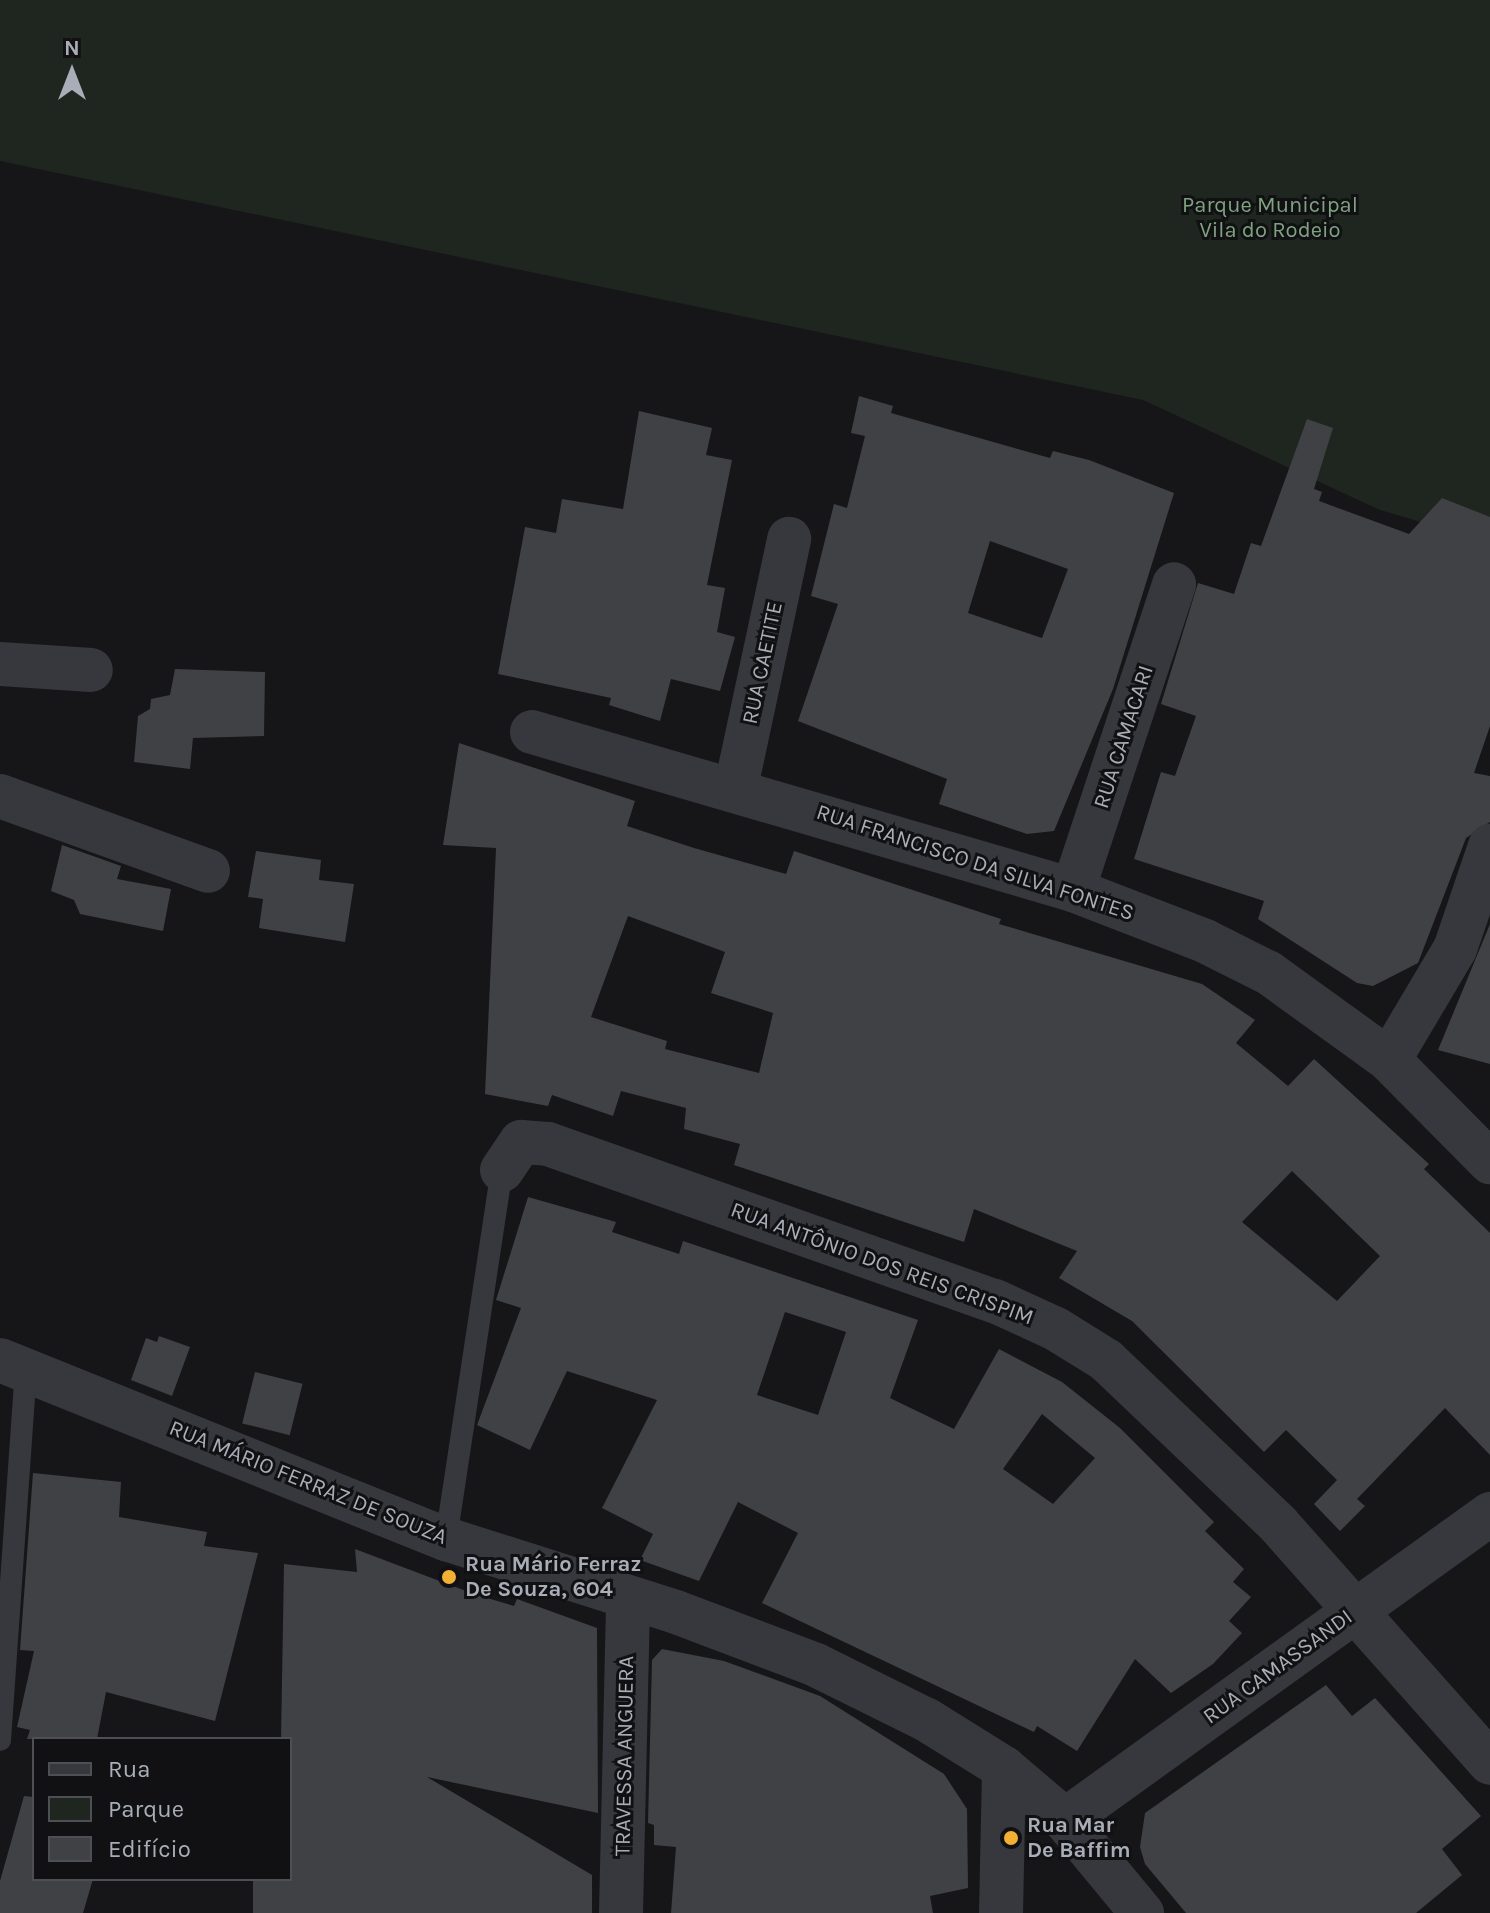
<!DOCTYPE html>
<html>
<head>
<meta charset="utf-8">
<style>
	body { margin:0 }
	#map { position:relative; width:1490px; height:1913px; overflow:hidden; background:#161618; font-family:Karla,sans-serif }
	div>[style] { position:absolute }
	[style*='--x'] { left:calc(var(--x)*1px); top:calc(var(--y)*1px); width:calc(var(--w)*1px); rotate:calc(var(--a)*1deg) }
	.green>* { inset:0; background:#1e261f }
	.building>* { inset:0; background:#404145; transform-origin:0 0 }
	.service>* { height:22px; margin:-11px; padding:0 11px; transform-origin:11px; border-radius:11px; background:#37383d }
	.minor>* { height:44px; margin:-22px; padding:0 22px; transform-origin:22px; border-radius:22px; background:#37383d }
	.dots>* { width:22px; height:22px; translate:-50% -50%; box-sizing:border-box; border:4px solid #111113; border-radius:50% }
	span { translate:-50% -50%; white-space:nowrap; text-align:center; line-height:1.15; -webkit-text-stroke:6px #111113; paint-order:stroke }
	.park-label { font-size:22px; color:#7fa381 }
	.street-label { font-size:22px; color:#a8adb8 }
	.poi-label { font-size:22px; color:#a8adb8; font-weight:700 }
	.left { translate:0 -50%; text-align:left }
	.legend { position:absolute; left:32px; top:1737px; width:260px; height:144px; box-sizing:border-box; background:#111113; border:2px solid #4d4f55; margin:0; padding:10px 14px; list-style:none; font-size:24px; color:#a8adb8 }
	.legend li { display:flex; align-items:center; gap:16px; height:40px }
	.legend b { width:40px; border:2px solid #4d4f55 }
	.north { position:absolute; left:32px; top:32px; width:80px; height:80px; -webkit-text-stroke:6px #111113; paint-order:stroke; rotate:0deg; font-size:22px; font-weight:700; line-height:32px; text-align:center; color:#a8adb8 }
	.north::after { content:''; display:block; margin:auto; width:28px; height:36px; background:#a8adb8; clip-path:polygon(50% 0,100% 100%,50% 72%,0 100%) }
</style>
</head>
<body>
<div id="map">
	<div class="green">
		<div style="clip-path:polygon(0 0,1490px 0,1490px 542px,1380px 510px,1143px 400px,0 161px)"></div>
	</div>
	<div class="building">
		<div style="clip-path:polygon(evenodd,859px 396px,893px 406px,891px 413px,1050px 458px,1053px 451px,1089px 460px,1174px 493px,1113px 689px,1054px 831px,1027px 834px,939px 804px,947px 779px,798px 721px,838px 604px,811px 596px,834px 504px,847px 508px,865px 436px,851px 433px,859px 396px,990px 541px,1068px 569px,1042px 638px,968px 613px,990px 541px)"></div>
		<div style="clip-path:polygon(639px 411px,712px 428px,706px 455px,732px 460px,707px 585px,725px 588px,717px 632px,735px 637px,720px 691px,671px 679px,660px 721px,609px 705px,611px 698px,498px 674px,525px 527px,556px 533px,562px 499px,623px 509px)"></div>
		<div style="clip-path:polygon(1307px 419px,1333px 428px,1314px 489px,1322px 492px,1319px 501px,1409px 534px,1442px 498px,1490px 517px,1490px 726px,1474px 773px,1490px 776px,1490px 822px,1466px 838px,1418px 963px,1373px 986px,1357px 983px,1258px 919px,1264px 901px,1134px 859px,1161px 772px,1175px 776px,1196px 716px,1161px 704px,1198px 583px,1234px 594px,1251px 543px,1261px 546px)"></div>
		<div style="clip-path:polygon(175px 669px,265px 672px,264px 736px,193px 738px,190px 769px,134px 762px,138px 716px,150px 709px,151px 699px,170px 695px)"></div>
		<div style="clip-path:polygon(evenodd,459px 743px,635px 801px,627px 826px,694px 848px,786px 874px,794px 851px,1001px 919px,999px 924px,1202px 984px,1255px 1020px,1236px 1043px,1288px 1086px,1314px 1059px,1429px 1164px,1424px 1169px,1490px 1233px,1490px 1455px,1445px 1408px,1357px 1499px,1365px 1506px,1340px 1531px,1314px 1504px,1337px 1480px,1286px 1430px,1264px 1452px,1132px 1321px,1059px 1278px,1077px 1251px,974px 1209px,964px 1242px,734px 1165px,740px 1144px,684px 1129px,686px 1108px,621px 1091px,613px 1116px,552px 1095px,548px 1106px,485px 1094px,496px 848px,443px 845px,459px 743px,628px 916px,725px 952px,711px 993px,773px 1013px,759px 1073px,665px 1049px,667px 1041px,591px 1017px,628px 916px,459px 743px,1292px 1171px,1380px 1256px,1337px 1301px,1242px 1222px,1292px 1171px)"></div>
		<div style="clip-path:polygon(62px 845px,121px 866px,117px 879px,171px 889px,163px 931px,80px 914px,74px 900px,51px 891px)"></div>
		<div style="clip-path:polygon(256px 851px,321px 860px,319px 880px,354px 884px,345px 942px,259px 928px,263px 899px,248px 897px)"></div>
		<div style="clip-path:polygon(1490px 924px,1490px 1064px,1438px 1050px)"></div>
		<div style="clip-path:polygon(evenodd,528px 1197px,616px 1222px,612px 1232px,679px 1254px,683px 1241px,918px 1320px,890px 1398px,954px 1429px,999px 1349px,1062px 1382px,1120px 1428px,1214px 1522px,1205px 1531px,1244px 1569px,1233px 1582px,1251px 1597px,1229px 1621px,1242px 1633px,1213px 1664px,1171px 1693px,1135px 1659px,1077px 1751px,1037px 1726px,1034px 1732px,762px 1603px,798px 1533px,738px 1502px,699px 1581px,640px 1560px,653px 1534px,602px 1508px,657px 1400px,567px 1371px,530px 1450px,477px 1425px,521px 1308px,496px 1300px,528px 1197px,785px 1312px,846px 1332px,818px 1415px,757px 1395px,785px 1312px,528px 1197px,1042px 1414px,1095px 1458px,1053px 1504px,1003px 1469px,1042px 1414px)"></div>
		<div style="clip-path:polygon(159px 1336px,190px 1347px,172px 1396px,131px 1380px,146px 1338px,157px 1342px)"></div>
		<div style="left:255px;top:1372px;width:49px;height:53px;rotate:14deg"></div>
		<div style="clip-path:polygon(33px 1473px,121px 1482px,119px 1517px,207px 1532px,204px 1546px,258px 1553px,215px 1721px,106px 1692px,97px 1739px,27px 1739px,30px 1730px,17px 1727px,34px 1651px,20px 1650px)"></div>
		<div style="clip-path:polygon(355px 1549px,474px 1594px,514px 1606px,517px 1599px,597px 1628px,598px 1813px,427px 1777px,592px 1875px,592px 1913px,253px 1913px,253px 1879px,290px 1879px,290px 1739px,281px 1739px,284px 1564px,357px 1572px)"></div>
		<div style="clip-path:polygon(662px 1649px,724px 1661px,820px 1696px,944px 1774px,967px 1809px,968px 1888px,930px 1896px,933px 1913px,671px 1913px,676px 1847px,654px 1845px,654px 1825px,648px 1823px,652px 1660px)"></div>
		<div style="clip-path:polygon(1326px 1685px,1352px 1716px,1375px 1698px,1481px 1816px,1442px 1849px,1462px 1875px,1416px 1913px,1186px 1913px,1145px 1864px,1140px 1847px,1145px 1813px)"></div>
		<div style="clip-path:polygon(24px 1796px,34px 1797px,34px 1879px,93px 1879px,83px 1913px,0 1913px,0 1881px)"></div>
	</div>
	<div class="service">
		<div style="--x:446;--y:1539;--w:373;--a:-81.4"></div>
		<div style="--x:0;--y:1740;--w:371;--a:-86"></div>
	</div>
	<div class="minor">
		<div style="--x:0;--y:664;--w:91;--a:3.8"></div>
		<div style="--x:532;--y:732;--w:564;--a:16.28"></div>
		<div style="--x:1073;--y:890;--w:142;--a:21.1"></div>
		<div style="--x:1205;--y:941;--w:72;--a:26.6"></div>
		<div style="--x:1269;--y:973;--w:148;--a:35.9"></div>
		<div style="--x:1389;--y:1060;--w:144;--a:45.3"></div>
		<div style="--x:736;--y:787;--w:254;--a:-77.9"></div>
		<div style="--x:0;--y:796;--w:221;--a:19.8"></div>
		<div style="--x:1073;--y:890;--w:322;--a:-71.7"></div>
		<div style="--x:1389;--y:1060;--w:129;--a:-59.3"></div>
		<div style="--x:1455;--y:949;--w:109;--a:-71.2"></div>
		<div style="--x:502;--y:1170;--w:34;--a:-56"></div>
		<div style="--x:521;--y:1142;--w:27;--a:4"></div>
		<div style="--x:548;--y:1144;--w:474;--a:19.4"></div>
		<div style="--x:995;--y:1301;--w:67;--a:24.7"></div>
		<div style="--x:1056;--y:1329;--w:59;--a:31.8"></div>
		<div style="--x:1106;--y:1360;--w:239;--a:43.6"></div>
		<div style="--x:1279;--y:1525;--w:318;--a:48.4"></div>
		<div style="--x:0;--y:1360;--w:481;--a:21.9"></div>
		<div style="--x:446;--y:1539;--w:241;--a:17.6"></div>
		<div style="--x:676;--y:1612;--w:150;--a:20.7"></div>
		<div style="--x:816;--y:1665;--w:124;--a:26.4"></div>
		<div style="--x:927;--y:1720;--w:91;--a:31.9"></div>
		<div style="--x:1004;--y:1768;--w:80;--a:40.4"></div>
		<div style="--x:1065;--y:1820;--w:121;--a:50.4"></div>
		<div style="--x:1065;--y:1820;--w:524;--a:-35.75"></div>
		<div style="--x:621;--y:1913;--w:314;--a:-88.7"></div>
		<div style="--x:1001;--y:1913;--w:145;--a:-88.8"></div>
	</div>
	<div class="dots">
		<div style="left:449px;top:1577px;background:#f2b134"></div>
		<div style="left:1011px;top:1838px;background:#f2b134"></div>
	</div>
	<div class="park-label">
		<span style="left:1270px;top:218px">Parque Municipal<br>Vila do Rodeio</span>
	</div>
	<div class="street-label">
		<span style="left:763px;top:663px;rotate:-78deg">RUA CAETITE</span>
		<span style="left:1124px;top:737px;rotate:-72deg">RUA CAMACARI</span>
		<span style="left:975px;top:863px;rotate:18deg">RUA FRANCISCO DA SILVA FONTES</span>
		<span style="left:882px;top:1264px;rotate:20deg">RUA ANTÔNIO DOS REIS CRISPIM</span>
		<span style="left:308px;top:1483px;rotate:22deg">RUA MÁRIO FERRAZ DE SOUZA</span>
		<span style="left:1278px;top:1667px;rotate:-36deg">RUA CAMASSANDI</span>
		<span style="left:625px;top:1756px;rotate:-89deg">TRAVESSA ANGUERA</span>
	</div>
	<div class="poi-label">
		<span class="left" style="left:465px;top:1577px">Rua Mário Ferraz<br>De Souza, 604</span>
		<span class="left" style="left:1027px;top:1838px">Rua Mar<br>De Baffim</span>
	</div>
	<ul class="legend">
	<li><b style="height:10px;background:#37383d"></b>Rua</li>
	<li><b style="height:22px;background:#1e261f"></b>Parque</li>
	<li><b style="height:22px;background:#404145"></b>Edifício</li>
	</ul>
	<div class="north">N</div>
</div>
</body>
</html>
